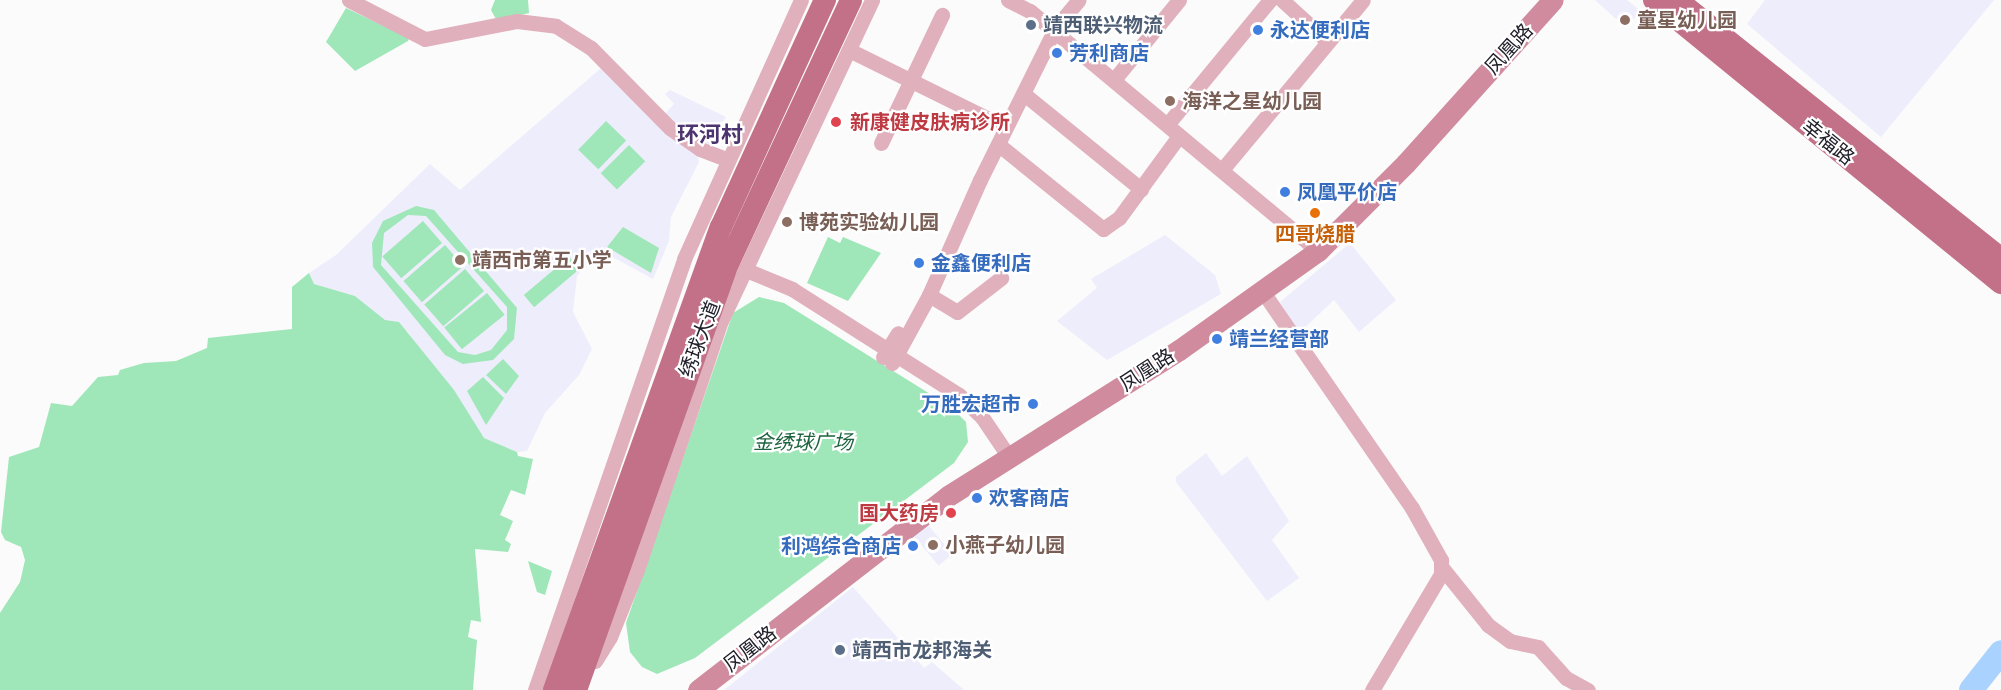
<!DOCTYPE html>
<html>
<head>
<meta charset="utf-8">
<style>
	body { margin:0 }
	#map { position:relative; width:2001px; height:690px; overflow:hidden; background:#fbfbfb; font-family:"Zilla Slab","Noto Sans SC",serif }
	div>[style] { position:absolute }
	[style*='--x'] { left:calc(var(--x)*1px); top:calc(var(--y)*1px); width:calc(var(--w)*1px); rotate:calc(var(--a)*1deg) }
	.built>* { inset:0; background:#eeedfc; transform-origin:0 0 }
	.green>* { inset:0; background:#9fe7b9; transform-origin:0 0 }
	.river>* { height:24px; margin:-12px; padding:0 12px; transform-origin:12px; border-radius:12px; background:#aad2fe }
	.street>* { height:15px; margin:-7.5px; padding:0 7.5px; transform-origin:7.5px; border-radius:7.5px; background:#e0b1bd }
	.secondary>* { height:21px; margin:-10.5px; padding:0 10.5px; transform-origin:10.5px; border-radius:10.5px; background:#d08c9e }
	.primary>* { height:22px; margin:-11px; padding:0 11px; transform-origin:11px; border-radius:11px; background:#c37188 }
	.dots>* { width:16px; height:16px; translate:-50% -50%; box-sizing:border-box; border:3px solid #fff; border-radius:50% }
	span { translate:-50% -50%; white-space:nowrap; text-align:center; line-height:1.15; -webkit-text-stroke:4.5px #fff; paint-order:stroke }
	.education-label { font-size:20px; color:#785e54; font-weight:700 }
	.left { translate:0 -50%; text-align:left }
	.service-label { font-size:20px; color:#4e5e75; font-weight:700 }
	.shop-label { font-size:20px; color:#366cbe; font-weight:700 }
	.right { translate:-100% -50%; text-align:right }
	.street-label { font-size:20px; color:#21202b }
	.health-label { font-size:20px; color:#be3a42; font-weight:700 }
	.food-label { font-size:20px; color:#c56008; font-weight:700 }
	.park-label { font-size:20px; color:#1d643e; font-style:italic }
	.quarter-label { font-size:22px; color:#4c346f; font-weight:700 }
</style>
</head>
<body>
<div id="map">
	<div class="built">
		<div style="clip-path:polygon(1595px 0,1627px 0,1641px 11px,1626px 28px)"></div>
		<div style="clip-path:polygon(1765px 0,1994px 0,1881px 137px,1747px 24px)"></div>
		<div style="clip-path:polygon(601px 68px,697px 154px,699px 162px,671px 217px,669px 241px,653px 279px,598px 249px,577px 276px,573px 312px,592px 349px,579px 375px,545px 413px,527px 451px,517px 452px,484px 438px,407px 331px,385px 320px,355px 296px,314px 284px,309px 273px,336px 255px,430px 164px,460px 190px)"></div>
		<div style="clip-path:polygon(670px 90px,726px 117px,709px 145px,662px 117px,674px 104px,665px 94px)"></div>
		<div style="clip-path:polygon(1165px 235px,1215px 275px,1221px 294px,1107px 360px,1057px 321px,1097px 288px,1091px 279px)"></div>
		<div style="clip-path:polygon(1350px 243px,1396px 300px,1359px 332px,1334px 300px,1297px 335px,1280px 302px)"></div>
		<div style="clip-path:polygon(1206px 453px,1222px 476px,1247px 456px,1289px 521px,1272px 540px,1299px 578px,1267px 601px,1176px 482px,1176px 477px)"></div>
		<div style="left:928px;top:525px;width:38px;height:18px;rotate:50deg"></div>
		<div style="clip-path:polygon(853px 587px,924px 668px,932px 662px,964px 690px,724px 690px)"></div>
	</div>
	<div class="green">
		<div style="clip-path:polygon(495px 0,528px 0,529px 13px,497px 21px,491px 10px)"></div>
		<div style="clip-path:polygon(346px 8px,409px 38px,408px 41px,355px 71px,326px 42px)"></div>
		<div style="left:606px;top:121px;width:28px;height:40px;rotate:44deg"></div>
		<div style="left:629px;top:145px;width:23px;height:40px;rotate:45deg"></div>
		<div style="clip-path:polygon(evenodd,416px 206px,434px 210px,517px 308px,514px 339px,493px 360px,463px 364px,445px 355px,373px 267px,372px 243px,383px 221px,416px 206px,408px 215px,426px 216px,507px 307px,507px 330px,491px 350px,475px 355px,458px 352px,381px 265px,384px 233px,408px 215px)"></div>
		<div style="left:423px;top:221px;width:29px;height:54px;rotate:49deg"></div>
		<div style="clip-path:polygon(623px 227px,659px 248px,651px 273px,607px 247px)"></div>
		<div style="clip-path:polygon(828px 237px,840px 243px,843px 237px,881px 253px,848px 301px,807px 283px)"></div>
		<div style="left:445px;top:245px;width:28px;height:55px;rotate:49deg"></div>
		<div style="left:569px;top:257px;width:16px;height:59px;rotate:50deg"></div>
		<div style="left:465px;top:269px;width:29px;height:54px;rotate:49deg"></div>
		<div style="clip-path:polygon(309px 273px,314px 284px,355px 296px,385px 320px,399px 322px,454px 390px,484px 438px,517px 452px,518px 456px,533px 459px,525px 495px,511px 490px,500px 515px,513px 521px,505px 540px,511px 544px,508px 552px,475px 549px,481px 622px,471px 620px,468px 637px,477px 640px,473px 690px,0 690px,0 613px,20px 582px,25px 560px,21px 547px,5px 540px,1px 532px,9px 457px,39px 447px,51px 403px,72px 406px,98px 377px,118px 375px,120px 370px,144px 363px,176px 361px,207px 348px,208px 338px,292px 329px,292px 287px)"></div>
		<div style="left:487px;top:293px;width:28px;height:55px;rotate:51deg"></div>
		<div style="clip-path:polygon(759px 297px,784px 303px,951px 407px,966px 422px,968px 442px,954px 463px,695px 658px,657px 674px,642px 667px,630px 652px,626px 623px,733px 313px)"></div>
		<div style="clip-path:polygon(503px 359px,519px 376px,506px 394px,486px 375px)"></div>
		<div style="clip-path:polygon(483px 377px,504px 398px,486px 425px,467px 391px)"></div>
		<div style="clip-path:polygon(528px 561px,552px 571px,545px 595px,537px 592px)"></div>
	</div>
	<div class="river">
		<div style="--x:1971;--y:690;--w:48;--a:-51.7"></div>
	</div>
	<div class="street">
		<div style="--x:349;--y:0;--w:85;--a:27.2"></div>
		<div style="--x:425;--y:39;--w:94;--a:-11.1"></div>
		<div style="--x:517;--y:21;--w:39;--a:7"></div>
		<div style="--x:556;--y:26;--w:41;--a:32.2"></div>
		<div style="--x:591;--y:48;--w:112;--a:45.4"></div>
		<div style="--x:670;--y:128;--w:37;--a:35"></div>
		<div style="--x:700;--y:149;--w:28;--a:21"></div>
		<div style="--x:1008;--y:0;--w:25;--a:27"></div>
		<div style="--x:1030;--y:11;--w:375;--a:39.8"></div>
		<div style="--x:1282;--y:0;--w:62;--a:42.4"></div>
		<div style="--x:849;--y:50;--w:167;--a:26.3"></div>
		<div style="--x:1117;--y:76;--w:98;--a:-50.8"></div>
		<div style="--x:1024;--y:94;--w:151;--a:39.1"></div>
		<div style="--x:1171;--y:120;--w:156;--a:-50.5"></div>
		<div style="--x:881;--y:143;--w:142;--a:-64.5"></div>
		<div style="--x:999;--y:145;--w:134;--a:38.9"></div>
		<div style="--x:1103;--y:229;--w:19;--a:-35"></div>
		<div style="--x:1119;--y:218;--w:102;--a:-53.8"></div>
		<div style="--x:1226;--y:165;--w:214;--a:-50.3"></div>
		<div style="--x:746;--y:270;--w:50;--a:22.4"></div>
		<div style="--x:792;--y:289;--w:198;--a:32.4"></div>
		<div style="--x:959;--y:395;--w:32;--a:44"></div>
		<div style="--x:982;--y:417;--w:48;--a:56"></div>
		<div style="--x:1263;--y:292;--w:262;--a:55.4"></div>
		<div style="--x:1412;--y:508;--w:60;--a:60.9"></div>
		<div style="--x:1441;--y:560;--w:14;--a:90"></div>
		<div style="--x:1441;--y:574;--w:135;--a:120.7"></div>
		<div style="--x:929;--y:295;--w:33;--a:31"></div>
		<div style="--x:957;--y:312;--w:56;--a:-37.7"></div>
		<div style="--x:883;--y:357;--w:28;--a:-58"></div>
		<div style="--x:892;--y:363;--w:77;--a:-61.4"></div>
		<div style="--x:929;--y:295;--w:126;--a:-66.1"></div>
		<div style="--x:980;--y:180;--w:171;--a:-63.6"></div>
		<div style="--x:1056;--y:27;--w:35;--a:-50"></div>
		<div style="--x:1443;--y:569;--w:72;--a:51.2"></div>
		<div style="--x:1488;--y:625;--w:27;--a:36"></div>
		<div style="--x:1510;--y:641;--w:29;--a:12"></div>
		<div style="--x:1538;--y:647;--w:42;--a:47.9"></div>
		<div style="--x:1566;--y:678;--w:25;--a:29"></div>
		<div style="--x:595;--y:661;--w:28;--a:-58"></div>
		<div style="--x:610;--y:637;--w:72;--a:-68.1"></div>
		<div style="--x:637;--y:570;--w:263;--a:-71.4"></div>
		<div style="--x:721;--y:321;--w:355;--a:-64.8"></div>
		<div style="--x:535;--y:690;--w:456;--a:-70.9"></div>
		<div style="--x:684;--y:259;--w:284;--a:-65.7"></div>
	</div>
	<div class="secondary">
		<div style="--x:698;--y:690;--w:316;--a:-37.8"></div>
		<div style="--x:948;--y:496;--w:273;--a:-32.3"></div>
		<div style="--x:1179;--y:350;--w:171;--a:-35.5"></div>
		<div style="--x:1318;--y:251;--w:124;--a:-45"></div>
		<div style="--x:1406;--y:163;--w:219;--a:-48"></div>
	</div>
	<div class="primary">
		<div style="--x:1654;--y:0;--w:448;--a:39.2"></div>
		<div style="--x:1677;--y:0;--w:415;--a:38.6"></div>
		<div style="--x:554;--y:690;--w:492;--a:-70.2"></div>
		<div style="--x:721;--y:227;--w:250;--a:-65.4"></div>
		<div style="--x:576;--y:690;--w:452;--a:-70.4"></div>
		<div style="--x:728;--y:264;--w:291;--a:-65"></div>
	</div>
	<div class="dots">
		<div style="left:1625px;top:20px;background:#8d6e63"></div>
		<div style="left:1031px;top:25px;background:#5c6f8a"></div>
		<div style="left:1258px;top:30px;background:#3f7fe0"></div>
		<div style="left:1057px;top:53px;background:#3f7fe0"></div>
		<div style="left:1170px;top:101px;background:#8d6e63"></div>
		<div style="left:836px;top:122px;background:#e0444e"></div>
		<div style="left:1285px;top:192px;background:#3f7fe0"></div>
		<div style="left:1315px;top:213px;background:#e8710a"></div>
		<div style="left:787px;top:222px;background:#8d6e63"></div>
		<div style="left:460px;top:260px;background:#8d6e63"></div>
		<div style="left:919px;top:263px;background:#3f7fe0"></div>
		<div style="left:1217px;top:339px;background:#3f7fe0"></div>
		<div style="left:1033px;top:404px;background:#3f7fe0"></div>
		<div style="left:977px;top:498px;background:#3f7fe0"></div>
		<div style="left:951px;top:513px;background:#e0444e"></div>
		<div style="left:933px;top:545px;background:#8d6e63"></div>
		<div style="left:913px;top:546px;background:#3f7fe0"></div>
		<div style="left:840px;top:650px;background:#5c6f8a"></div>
	</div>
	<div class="education-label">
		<span class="left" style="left:1637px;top:20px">童星幼儿园</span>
		<span class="left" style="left:1182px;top:101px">海洋之星幼儿园</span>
		<span class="left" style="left:799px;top:222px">博苑实验幼儿园</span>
		<span class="left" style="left:472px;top:260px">靖西市第五小学</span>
		<span class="left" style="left:945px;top:545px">小燕子幼儿园</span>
	</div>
	<div class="service-label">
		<span class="left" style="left:1043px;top:25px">靖西联兴物流</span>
		<span class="left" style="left:852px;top:650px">靖西市龙邦海关</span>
	</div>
	<div class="shop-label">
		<span class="left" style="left:1270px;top:30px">永达便利店</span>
		<span class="left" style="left:1069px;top:53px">芳利商店</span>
		<span class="left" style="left:1297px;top:192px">凤凰平价店</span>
		<span class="left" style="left:931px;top:263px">金鑫便利店</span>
		<span class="left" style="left:1229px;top:339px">靖兰经营部</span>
		<span class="right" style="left:1021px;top:404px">万胜宏超市</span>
		<span class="left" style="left:989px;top:498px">欢客商店</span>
		<span class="right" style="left:901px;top:546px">利鸿综合商店</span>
	</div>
	<div class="street-label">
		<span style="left:1509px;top:49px;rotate:-48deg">凤凰路</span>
		<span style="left:1828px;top:142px;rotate:39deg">幸福路</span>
		<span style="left:700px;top:339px;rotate:-69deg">绣球大道</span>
		<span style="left:1147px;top:370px;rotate:-33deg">凤凰路</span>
		<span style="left:750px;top:649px;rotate:-38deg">凤凰路</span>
	</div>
	<div class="health-label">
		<span class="left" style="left:850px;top:122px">新康健皮肤病诊所</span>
		<span class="right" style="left:939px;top:513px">国大药房</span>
	</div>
	<div class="food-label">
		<span style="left:1315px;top:234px">四哥烧腊</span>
	</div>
	<div class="park-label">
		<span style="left:803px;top:442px">金绣球广场</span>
	</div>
	<div class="quarter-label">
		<span style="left:710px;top:135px">环河村</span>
	</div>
</div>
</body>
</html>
